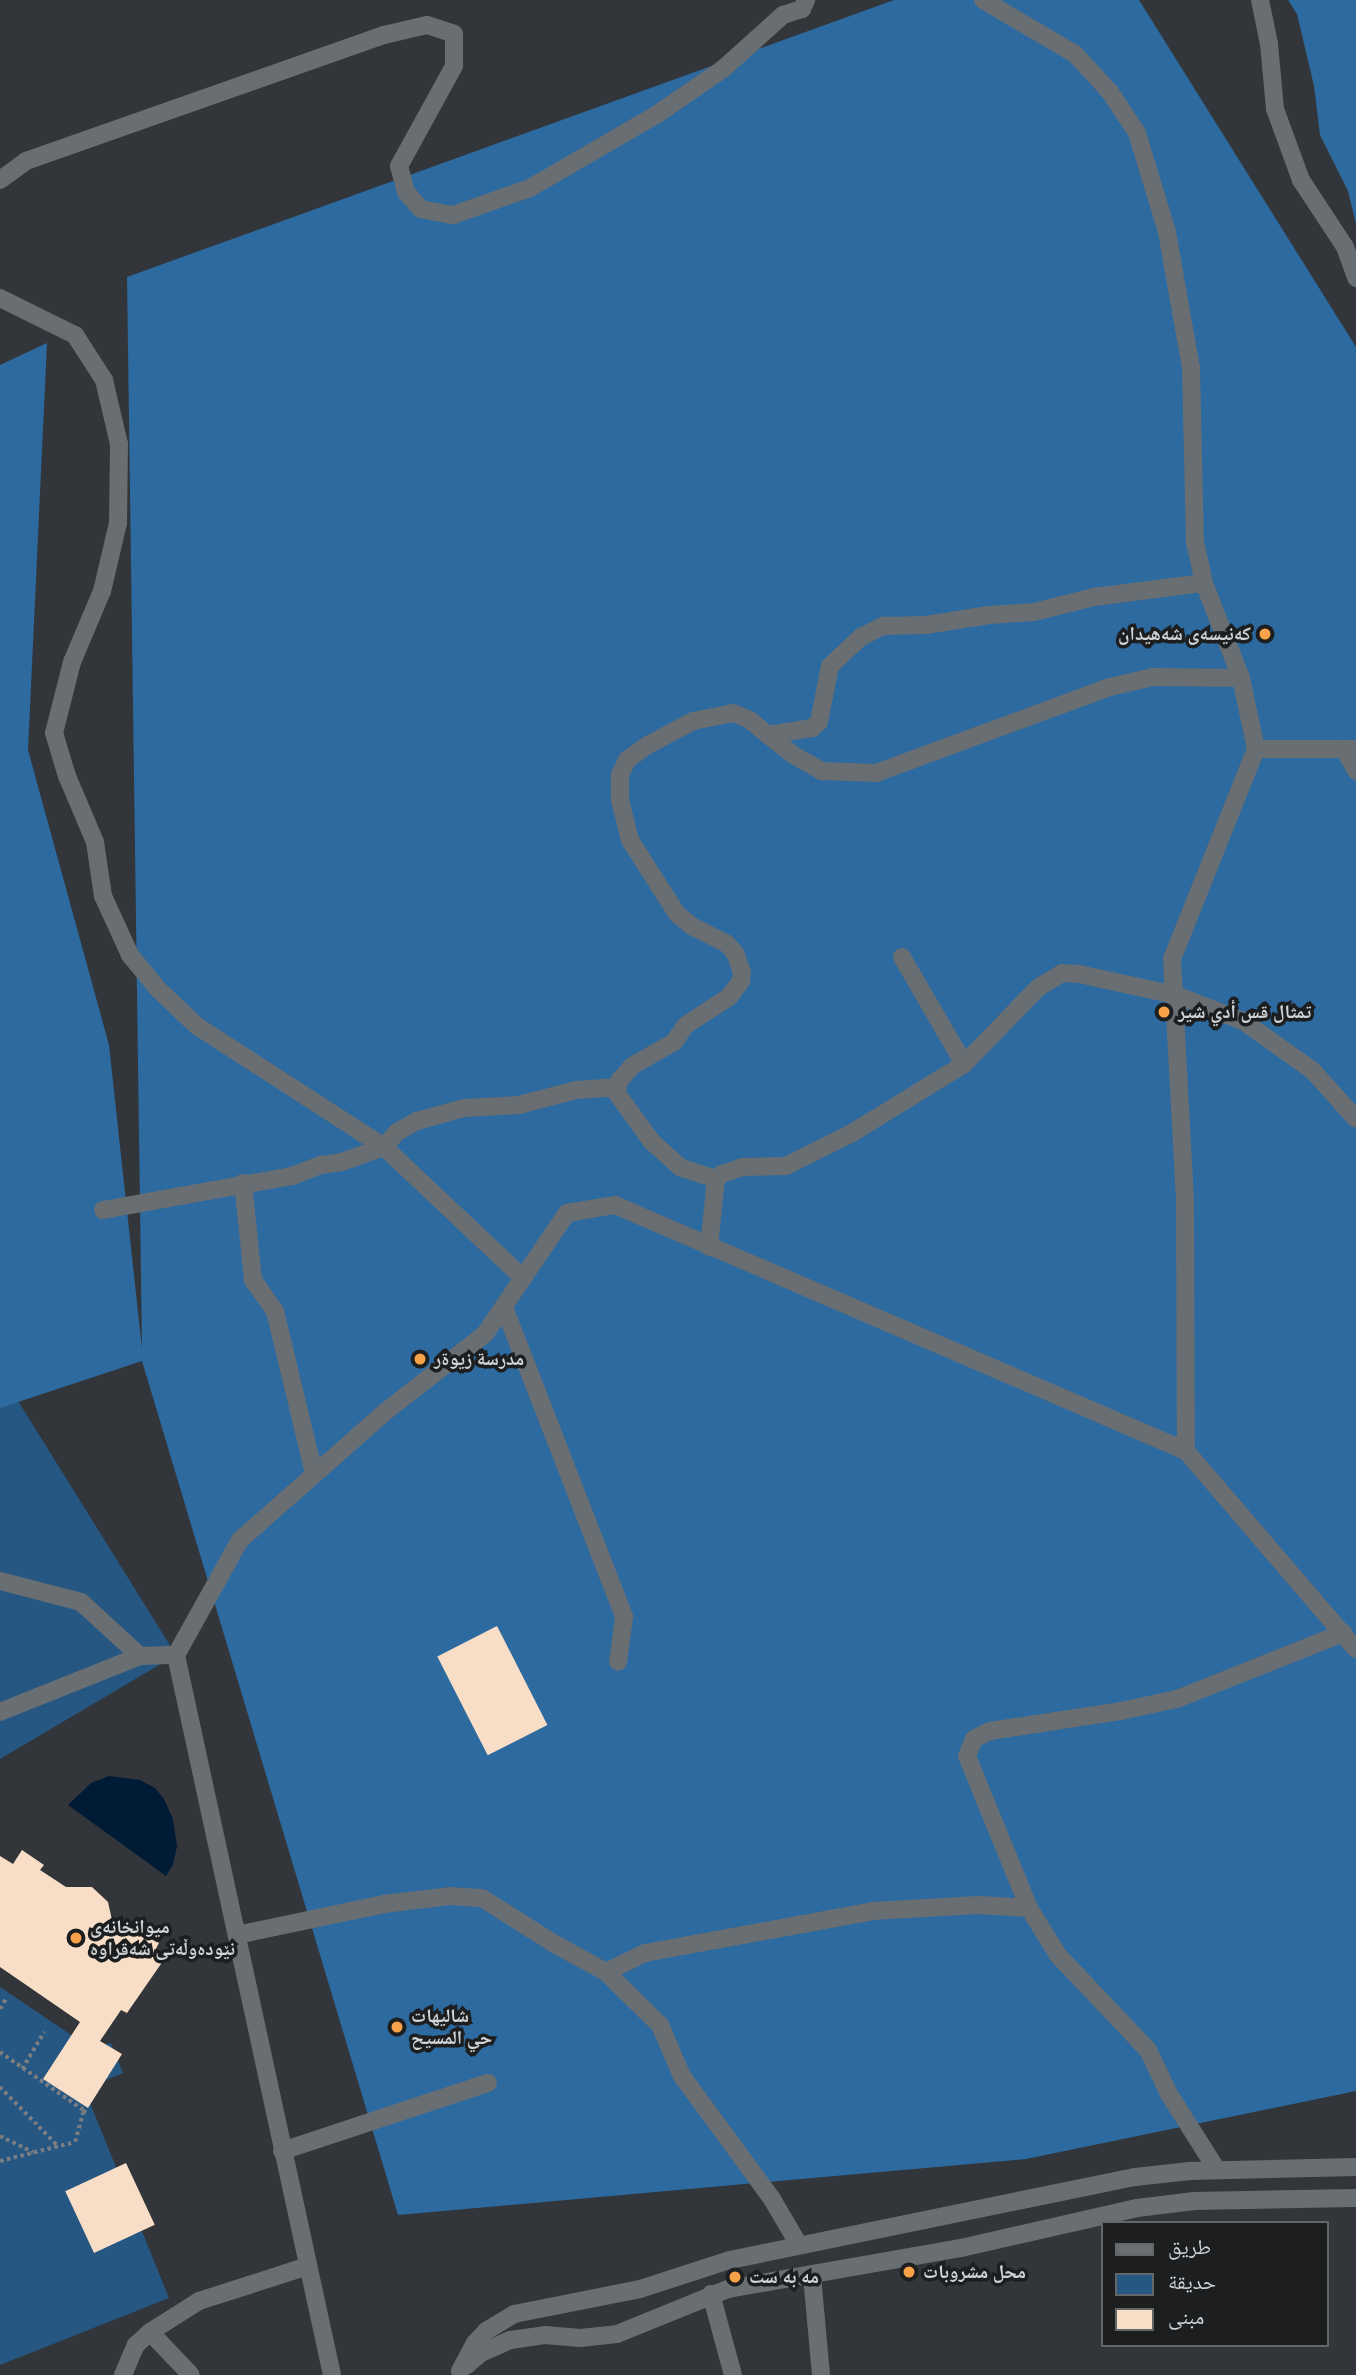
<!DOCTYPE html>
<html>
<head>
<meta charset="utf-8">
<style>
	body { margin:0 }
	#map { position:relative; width:1356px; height:2375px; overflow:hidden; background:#32363b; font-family:Raleway,"Noto Naskh Arabic",sans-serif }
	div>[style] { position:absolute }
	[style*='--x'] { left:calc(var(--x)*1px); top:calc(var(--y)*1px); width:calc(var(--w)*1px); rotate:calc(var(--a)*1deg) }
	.green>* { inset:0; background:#265782 }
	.forest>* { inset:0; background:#2c6aa0 }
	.water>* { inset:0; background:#001b36 }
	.building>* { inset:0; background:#f9dec7; transform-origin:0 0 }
	.path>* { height:3.5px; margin-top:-1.75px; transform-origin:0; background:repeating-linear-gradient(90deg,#7a7d81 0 3.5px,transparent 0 7px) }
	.minor>* { height:18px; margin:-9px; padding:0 9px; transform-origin:9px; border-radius:9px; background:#696e73 }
	.dots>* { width:19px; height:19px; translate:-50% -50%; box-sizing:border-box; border:4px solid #1c1e1f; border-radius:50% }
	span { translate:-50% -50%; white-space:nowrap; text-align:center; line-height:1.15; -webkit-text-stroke:7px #1c1e1f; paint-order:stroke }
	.poi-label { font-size:19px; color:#d1d4d6; font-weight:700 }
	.right { translate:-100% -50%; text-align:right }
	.left { translate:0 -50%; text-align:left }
	.legend { position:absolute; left:1101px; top:2221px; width:228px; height:126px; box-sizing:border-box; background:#1c1e1f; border:2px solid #646768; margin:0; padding:9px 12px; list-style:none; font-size:21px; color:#d1d4d6 }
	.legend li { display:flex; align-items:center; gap:14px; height:35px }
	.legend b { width:35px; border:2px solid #646768 }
</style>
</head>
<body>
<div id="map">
	<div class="green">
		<div style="clip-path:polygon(0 1372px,176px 1655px,0 1759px)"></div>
		<div style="clip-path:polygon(0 1987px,89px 2047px,111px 2043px,123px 2073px,96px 2084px,90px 2103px,169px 2298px,0 2365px)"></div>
	</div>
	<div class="forest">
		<div style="clip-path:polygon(894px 0,1139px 0,1356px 347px,1356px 2091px,1026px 2159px,398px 2215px,142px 1361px,0 1408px,0 365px,47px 343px,28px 750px,109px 1045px,142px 1349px,127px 277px)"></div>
		<div style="clip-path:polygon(1288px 0,1356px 0,1356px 224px,1348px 191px,1320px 135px,1314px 86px,1297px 14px)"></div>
	</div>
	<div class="water">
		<div style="clip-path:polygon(109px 1776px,140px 1780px,155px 1788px,164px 1799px,173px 1819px,177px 1846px,173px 1865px,166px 1876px,68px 1805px,91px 1783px)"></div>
	</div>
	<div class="building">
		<div style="left:497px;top:1626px;width:111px;height:67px;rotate:63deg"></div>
		<div style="clip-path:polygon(22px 1850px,44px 1865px,40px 1870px,66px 1887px,92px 1887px,108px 1902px,112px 1920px,159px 1943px,153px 1954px,163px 1961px,127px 2013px,121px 2010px,100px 2041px,122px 2054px,88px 2108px,43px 2079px,80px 2022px,0 1967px,0 1856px,13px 1864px)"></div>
		<div style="left:126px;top:2163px;width:68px;height:67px;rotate:65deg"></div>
	</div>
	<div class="path">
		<div style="--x:0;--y:2009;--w:13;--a:-61"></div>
		<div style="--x:0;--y:2052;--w:103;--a:34.8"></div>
		<div style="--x:22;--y:2069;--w:43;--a:-59.3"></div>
		<div style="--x:0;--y:2087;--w:84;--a:45.5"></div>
		<div style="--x:0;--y:2136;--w:37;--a:26"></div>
		<div style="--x:0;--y:2161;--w:77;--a:-14.2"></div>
		<div style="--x:75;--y:2142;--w:30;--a:-75"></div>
		<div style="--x:83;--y:2113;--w:7;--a:-45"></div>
	</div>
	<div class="minor">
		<div style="--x:983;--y:0;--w:107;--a:30.4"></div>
		<div style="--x:1075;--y:54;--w:52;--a:47.4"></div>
		<div style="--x:1110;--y:92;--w:49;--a:56.6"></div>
		<div style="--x:1137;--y:133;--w:103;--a:73.1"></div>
		<div style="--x:1167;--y:232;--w:138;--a:80"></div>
		<div style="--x:1191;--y:368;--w:174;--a:88.7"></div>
		<div style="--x:1195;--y:542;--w:42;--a:77.6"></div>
		<div style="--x:1204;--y:583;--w:102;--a:68.7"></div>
		<div style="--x:1241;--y:678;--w:73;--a:78.1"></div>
		<div style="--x:1256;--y:749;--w:226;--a:111.8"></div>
		<div style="--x:1172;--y:959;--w:242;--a:86.9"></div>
		<div style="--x:1185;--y:1201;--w:250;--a:89.8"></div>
		<div style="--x:1260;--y:0;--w:45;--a:78.4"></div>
		<div style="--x:1269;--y:44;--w:65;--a:84.7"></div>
		<div style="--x:1275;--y:109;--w:76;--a:69.9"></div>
		<div style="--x:1301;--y:180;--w:80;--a:56.7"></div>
		<div style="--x:1345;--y:247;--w:33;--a:70"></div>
		<div style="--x:0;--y:180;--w:32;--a:-36"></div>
		<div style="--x:26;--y:161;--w:380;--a:-19.4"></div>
		<div style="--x:384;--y:35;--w:44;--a:-13.1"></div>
		<div style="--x:427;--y:25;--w:28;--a:18"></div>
		<div style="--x:454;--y:34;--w:32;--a:90"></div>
		<div style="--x:454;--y:66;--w:114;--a:118.8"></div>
		<div style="--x:399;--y:166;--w:27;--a:75"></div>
		<div style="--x:406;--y:192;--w:23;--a:49"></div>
		<div style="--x:421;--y:209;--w:33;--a:11"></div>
		<div style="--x:453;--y:215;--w:82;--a:-19.3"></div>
		<div style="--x:530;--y:188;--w:146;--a:-30.1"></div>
		<div style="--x:656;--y:115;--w:81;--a:-34.5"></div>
		<div style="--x:723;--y:69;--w:81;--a:-42"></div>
		<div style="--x:783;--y:15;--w:20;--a:-18"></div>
		<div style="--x:802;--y:9;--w:10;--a:-66"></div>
		<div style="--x:0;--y:298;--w:84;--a:26.3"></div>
		<div style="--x:75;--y:335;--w:54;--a:57.2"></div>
		<div style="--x:104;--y:380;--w:66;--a:76.8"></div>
		<div style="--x:119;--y:444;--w:79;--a:90.7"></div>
		<div style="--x:118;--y:523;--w:70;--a:103.2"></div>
		<div style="--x:102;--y:591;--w:77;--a:112.9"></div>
		<div style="--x:72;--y:662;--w:73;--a:104.2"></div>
		<div style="--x:54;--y:733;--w:45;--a:73.2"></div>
		<div style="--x:67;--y:776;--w:72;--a:67"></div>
		<div style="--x:95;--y:842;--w:55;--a:81.6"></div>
		<div style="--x:103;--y:896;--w:65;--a:65.4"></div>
		<div style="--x:130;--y:955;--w:44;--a:50.5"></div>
		<div style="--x:158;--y:989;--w:54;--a:43.5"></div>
		<div style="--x:197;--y:1026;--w:223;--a:32.9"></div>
		<div style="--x:384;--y:1147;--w:191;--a:43.3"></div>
		<div style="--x:768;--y:735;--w:31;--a:38"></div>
		<div style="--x:792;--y:754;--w:34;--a:30"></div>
		<div style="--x:821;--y:771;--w:55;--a:2.1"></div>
		<div style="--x:876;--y:773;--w:249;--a:-20.2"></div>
		<div style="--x:1110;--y:687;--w:44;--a:-13.1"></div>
		<div style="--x:1153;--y:677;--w:88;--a:0.7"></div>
		<div style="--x:1256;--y:749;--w:100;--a:0"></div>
		<div style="--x:1344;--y:749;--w:25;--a:61"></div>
		<div style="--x:902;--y:957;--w:124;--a:59.9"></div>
		<div style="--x:716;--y:1179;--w:38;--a:-162"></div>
		<div style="--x:680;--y:1167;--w:38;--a:-138"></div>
		<div style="--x:652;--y:1142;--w:62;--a:-125.8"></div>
		<div style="--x:616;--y:1092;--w:13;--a:-72"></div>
		<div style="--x:620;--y:1080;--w:18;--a:-49"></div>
		<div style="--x:632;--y:1066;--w:48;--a:-29.7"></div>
		<div style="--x:674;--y:1042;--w:21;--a:-55"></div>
		<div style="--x:686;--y:1025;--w:51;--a:-33.1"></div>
		<div style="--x:729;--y:997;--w:20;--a:-53"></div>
		<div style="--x:741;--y:981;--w:9;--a:-84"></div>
		<div style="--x:742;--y:972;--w:20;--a:-110"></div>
		<div style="--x:735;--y:953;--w:12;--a:-132"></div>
		<div style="--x:727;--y:944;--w:38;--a:-153"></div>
		<div style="--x:693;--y:927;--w:21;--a:-141"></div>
		<div style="--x:677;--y:914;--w:88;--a:-122.4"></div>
		<div style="--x:630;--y:840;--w:41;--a:-104"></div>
		<div style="--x:620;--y:800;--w:25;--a:-90"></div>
		<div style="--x:620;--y:775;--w:17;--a:-65"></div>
		<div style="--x:627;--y:760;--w:26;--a:-36"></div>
		<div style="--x:648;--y:745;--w:51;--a:-28.1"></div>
		<div style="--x:693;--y:721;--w:41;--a:-11.3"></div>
		<div style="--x:733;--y:713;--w:18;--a:22"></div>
		<div style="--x:750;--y:720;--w:23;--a:40"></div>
		<div style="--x:768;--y:735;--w:45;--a:-9"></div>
		<div style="--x:812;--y:728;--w:9;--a:-41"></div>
		<div style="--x:819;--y:722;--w:57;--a:-78.9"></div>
		<div style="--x:830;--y:666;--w:42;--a:-43.1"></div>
		<div style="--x:861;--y:637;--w:25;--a:-27"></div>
		<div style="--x:883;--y:626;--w:43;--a:-1.3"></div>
		<div style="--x:926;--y:625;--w:64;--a:-9"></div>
		<div style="--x:989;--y:615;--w:45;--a:-3.8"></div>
		<div style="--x:1034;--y:612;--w:62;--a:-14"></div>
		<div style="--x:1094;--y:597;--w:111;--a:-7.3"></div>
		<div style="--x:243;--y:1183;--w:98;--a:84.1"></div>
		<div style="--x:253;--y:1280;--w:38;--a:55"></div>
		<div style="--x:275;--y:1311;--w:168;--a:76.5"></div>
		<div style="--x:103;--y:1210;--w:192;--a:-10.2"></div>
		<div style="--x:292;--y:1176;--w:31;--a:-21"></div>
		<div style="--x:321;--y:1165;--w:21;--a:-8"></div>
		<div style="--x:342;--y:1162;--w:45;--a:-19.7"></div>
		<div style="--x:384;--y:1147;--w:20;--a:-49"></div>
		<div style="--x:397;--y:1132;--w:23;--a:-29"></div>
		<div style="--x:417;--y:1121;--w:49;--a:-15.5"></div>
		<div style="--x:464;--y:1108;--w:55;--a:-3.1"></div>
		<div style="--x:519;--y:1105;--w:59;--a:-14.7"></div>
		<div style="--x:576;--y:1090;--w:42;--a:-4.1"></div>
		<div style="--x:709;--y:1247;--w:59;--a:-84.2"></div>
		<div style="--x:715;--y:1188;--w:9;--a:-84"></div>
		<div style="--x:716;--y:1179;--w:8;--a:-40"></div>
		<div style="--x:722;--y:1174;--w:21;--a:-19"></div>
		<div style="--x:742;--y:1167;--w:44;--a:-1.3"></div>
		<div style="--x:786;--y:1166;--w:74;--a:-26.6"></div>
		<div style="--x:852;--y:1133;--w:132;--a:-31.6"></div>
		<div style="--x:964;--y:1064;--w:107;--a:-45.8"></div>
		<div style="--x:1039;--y:987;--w:27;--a:-31"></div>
		<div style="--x:1062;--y:973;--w:17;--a:3"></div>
		<div style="--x:1079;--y:974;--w:98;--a:12.3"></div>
		<div style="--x:1175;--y:995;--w:73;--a:20.9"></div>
		<div style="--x:1243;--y:1021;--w:86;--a:35.5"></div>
		<div style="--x:1313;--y:1071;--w:64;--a:48.1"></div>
		<div style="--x:504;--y:1307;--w:332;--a:68.8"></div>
		<div style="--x:624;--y:1617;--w:45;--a:97.6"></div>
		<div style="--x:0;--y:1581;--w:84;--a:14.5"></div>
		<div style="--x:81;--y:1602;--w:80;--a:42.5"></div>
		<div style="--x:0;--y:1712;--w:151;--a:-21.8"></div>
		<div style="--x:140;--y:1656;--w:36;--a:-2"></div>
		<div style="--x:237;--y:1935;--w:150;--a:-11.9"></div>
		<div style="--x:384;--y:1904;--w:66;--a:-6.9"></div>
		<div style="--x:450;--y:1896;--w:32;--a:4"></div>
		<div style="--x:482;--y:1898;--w:84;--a:32.4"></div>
		<div style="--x:553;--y:1943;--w:60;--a:28.7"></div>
		<div style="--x:606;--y:1972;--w:76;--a:44.5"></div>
		<div style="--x:660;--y:2025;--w:56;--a:66.7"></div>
		<div style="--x:682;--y:2076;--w:152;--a:53.8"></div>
		<div style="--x:772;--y:2199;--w:53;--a:59.6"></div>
		<div style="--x:606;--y:1972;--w:43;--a:-26"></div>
		<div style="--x:645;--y:1953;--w:232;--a:-10.4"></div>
		<div style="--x:873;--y:1911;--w:105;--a:-3.3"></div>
		<div style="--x:978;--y:1905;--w:51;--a:3.4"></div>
		<div style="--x:282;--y:2151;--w:217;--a:-18.3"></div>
		<div style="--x:1217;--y:2170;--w:90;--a:-122.3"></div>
		<div style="--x:1169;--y:2094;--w:49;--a:-115.5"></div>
		<div style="--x:1148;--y:2050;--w:131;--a:-133.5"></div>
		<div style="--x:1058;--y:1955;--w:55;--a:-121.7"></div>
		<div style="--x:1029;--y:1908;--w:164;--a:-112.2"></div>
		<div style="--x:967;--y:1756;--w:18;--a:-68"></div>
		<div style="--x:974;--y:1739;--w:18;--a:-27"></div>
		<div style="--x:990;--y:1731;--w:133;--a:-8.7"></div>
		<div style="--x:1121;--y:1711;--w:57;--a:-12.1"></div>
		<div style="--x:1177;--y:1699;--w:179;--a:-21.7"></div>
		<div style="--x:812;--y:2276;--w:99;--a:84.8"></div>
		<div style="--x:711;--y:2294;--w:84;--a:74.8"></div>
		<div style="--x:150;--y:2332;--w:59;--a:46.4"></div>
		<div style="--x:467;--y:2365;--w:18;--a:-41"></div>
		<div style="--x:481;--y:2353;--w:32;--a:-24"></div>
		<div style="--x:510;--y:2340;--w:35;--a:-8"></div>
		<div style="--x:545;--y:2335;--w:35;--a:5"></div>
		<div style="--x:580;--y:2338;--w:37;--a:-6"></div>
		<div style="--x:617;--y:2334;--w:120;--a:-22.1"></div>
		<div style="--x:728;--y:2289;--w:237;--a:-10"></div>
		<div style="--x:961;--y:2248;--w:180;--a:-12.8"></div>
		<div style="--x:1137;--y:2208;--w:58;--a:-6.9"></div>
		<div style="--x:1195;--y:2201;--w:161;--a:-1.1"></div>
		<div style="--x:460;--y:2371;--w:32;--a:-62"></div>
		<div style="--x:475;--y:2343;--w:16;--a:-47"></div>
		<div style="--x:486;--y:2331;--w:33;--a:-31"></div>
		<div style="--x:514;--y:2314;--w:128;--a:-11.2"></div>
		<div style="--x:640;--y:2289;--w:95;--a:-17.9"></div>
		<div style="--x:730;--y:2260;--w:413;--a:-11.6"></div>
		<div style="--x:1135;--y:2177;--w:55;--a:-6.2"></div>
		<div style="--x:1190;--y:2171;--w:166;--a:-1.4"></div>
		<div style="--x:123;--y:2375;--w:33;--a:-67"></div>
		<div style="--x:136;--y:2345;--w:19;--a:-43"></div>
		<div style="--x:150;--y:2332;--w:58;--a:-32.3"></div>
		<div style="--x:199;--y:2301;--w:114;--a:-17.8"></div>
		<div style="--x:332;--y:2375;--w:737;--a:-102.23"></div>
		<div style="--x:176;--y:1655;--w:132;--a:-60.9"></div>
		<div style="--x:240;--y:1540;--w:193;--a:-41.4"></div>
		<div style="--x:385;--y:1412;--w:127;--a:-38"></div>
		<div style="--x:485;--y:1334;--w:146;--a:-55.9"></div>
		<div style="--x:567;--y:1213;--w:49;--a:-9.5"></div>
		<div style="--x:615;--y:1205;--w:622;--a:23.31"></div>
		<div style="--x:1186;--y:1451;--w:261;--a:49.4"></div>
	</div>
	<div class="dots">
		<div style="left:1265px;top:634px;background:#f7a248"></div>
		<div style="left:1164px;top:1012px;background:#f7a248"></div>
		<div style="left:420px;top:1359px;background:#f7a248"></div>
		<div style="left:76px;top:1938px;background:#f7a248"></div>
		<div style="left:397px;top:2027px;background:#f7a248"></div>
		<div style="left:909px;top:2272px;background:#f7a248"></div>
		<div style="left:735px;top:2277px;background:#f7a248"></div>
	</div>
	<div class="poi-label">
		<span class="right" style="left:1251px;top:634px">کەنیسەی شەهیدان</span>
		<span class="left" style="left:1178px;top:1012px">تمثال قس أدي شير</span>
		<span class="left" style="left:434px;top:1359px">مدرسة زيوةر</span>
		<span class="left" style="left:90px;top:1938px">میوانخانەی<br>نێودەوڵەتی شەقراوە</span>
		<span class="left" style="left:411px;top:2027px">شاليهات<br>حي المسيح</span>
		<span class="left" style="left:923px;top:2272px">محل مشروبات</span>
		<span class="left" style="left:749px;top:2277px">مه به ست</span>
	</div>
	<ul class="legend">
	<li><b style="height:9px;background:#696e73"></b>طريق</li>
	<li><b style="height:19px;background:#265782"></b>حديقة</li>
	<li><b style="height:19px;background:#f9dec7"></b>مبنى</li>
	</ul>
</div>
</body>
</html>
